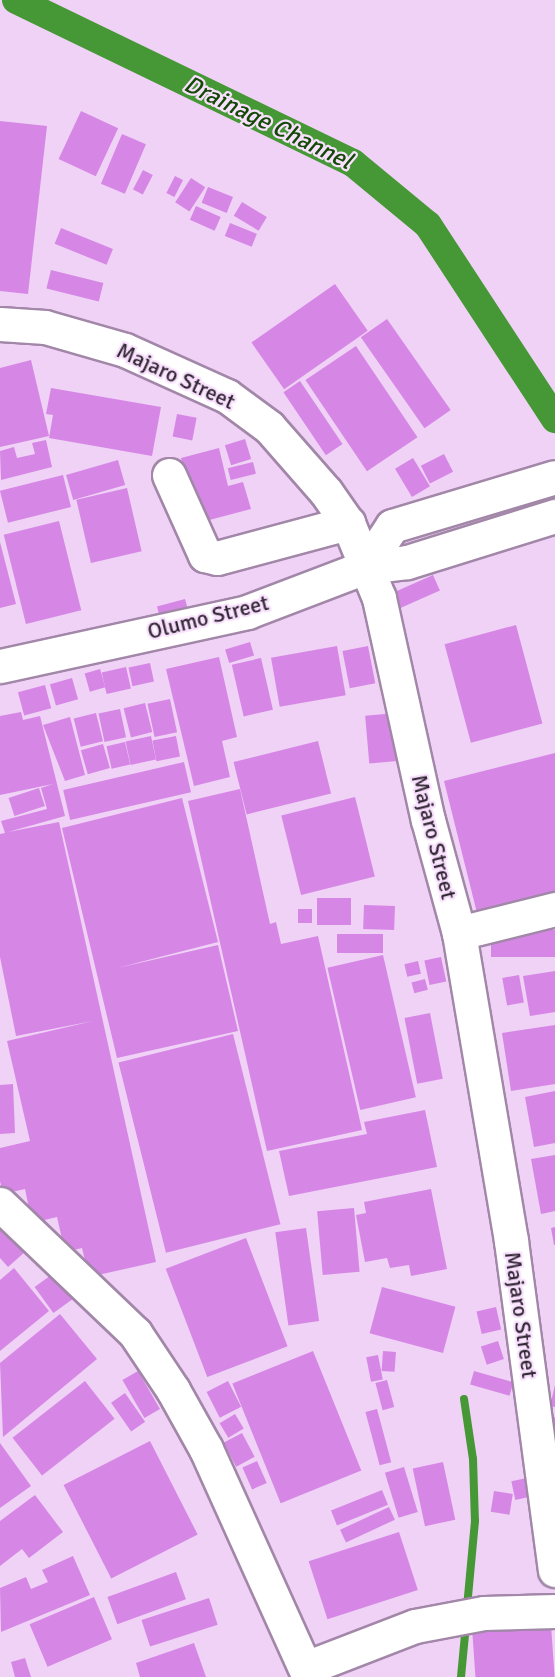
<!DOCTYPE html>
<html>
<head>
<meta charset="utf-8">
<style>
	body { margin:0 }
	#map { position:relative; width:555px; height:1677px; overflow:hidden; background:#efd2f5; font-family:Signika,sans-serif }
	div>[style] { position:absolute }
	[style*='--x'] { left:calc(var(--x)*1px); top:calc(var(--y)*1px); width:calc(var(--w)*1px); rotate:calc(var(--a)*1deg) }
	.stream>* { height:8px; margin:-4px; padding:0 4px; transform-origin:4px; border-radius:4px; background:#469735 }
	.canal>* { height:28px; margin:-14px; padding:0 14px; transform-origin:14px; border-radius:14px; background:#469735 }
	.building>* { inset:0; background:#d687e6; transform-origin:0 0 }
	.roads { filter:drop-shadow(2px 0 #a287a8) drop-shadow(-2px 0 #a287a8) drop-shadow(0 2px #a287a8) drop-shadow(0 -2px #a287a8) }
	.minor>* { height:33px; margin:-16.5px; padding:0 16.5px; transform-origin:16.5px; border-radius:16.5px; background:#fff }
	span { translate:-50% -50%; white-space:nowrap; text-align:center; line-height:1.15; -webkit-text-stroke:4.5px #f9e1fe; paint-order:stroke }
	.street-label { font-size:22px; color:#312633 }
	.water-label { font-size:24px; color:#124905; font-style:italic }
</style>
</head>
<body>
<div id="map">
	<div class="stream">
		<div style="--x:464;--y:1399;--w:61;--a:81.5"></div>
		<div style="--x:473;--y:1459;--w:62;--a:88.2"></div>
		<div style="--x:475;--y:1521;--w:87;--a:95.3"></div>
		<div style="--x:461;--y:1677;--w:53;--a:-84.6"></div>
	</div>
	<div class="canal">
		<div style="--x:16;--y:0;--w:374;--a:25.8"></div>
		<div style="--x:353;--y:163;--w:97;--a:39.6"></div>
		<div style="--x:428;--y:225;--w:232;--a:56.8"></div>
	</div>
	<div class="building">
		<div style="left:81px;top:111px;width:41px;height:53px;rotate:25deg"></div>
		<div style="clip-path:polygon(0 121px,47px 126px,28px 294px,0 291px)"></div>
		<div style="left:122px;top:134px;width:26px;height:54px;rotate:23deg"></div>
		<div style="left:143px;top:170px;width:11px;height:22px;rotate:27deg"></div>
		<div style="left:175px;top:176px;width:9px;height:19px;rotate:27deg"></div>
		<div style="left:191px;top:178px;width:17px;height:29px;rotate:33deg"></div>
		<div style="left:208px;top:187px;width:27px;height:17px;rotate:22deg"></div>
		<div style="left:242px;top:202px;width:29px;height:16px;rotate:31deg"></div>
		<div style="left:196px;top:206px;width:27px;height:15px;rotate:24deg"></div>
		<div style="left:230px;top:223px;width:29px;height:14px;rotate:22deg"></div>
		<div style="left:61px;top:228px;width:56px;height:17px;rotate:22deg"></div>
		<div style="left:51px;top:270px;width:54px;height:19px;rotate:14deg"></div>
		<div style="left:335px;top:284px;width:57px;height:102px;rotate:55deg"></div>
		<div style="left:387px;top:319px;width:111px;height:32px;rotate:55deg"></div>
		<div style="left:356px;top:346px;width:110px;height:61px;rotate:56deg"></div>
		<div style="clip-path:polygon(31px 360px,49px 436px,0 447px,0 368px)"></div>
		<div style="left:300px;top:381px;width:76px;height:20px;rotate:56deg"></div>
		<div style="clip-path:polygon(51px 388px,161px 407px,152px 456px,49px 438px,53px 415px,46px 414px)"></div>
		<div style="left:177px;top:414px;width:20px;height:23px;rotate:11deg"></div>
		<div style="left:245px;top:439px;width:21px;height:21px;rotate:73deg"></div>
		<div style="clip-path:polygon(46px 440px,52px 467px,1px 480px,0 451px,14px 447px,17px 458px,35px 454px,32px 443px)"></div>
		<div style="clip-path:polygon(219px 448px,228px 486px,243px 482px,251px 509px,198px 523px,181px 458px)"></div>
		<div style="left:444px;top:454px;width:20px;height:26px;rotate:63deg"></div>
		<div style="left:413px;top:458px;width:33px;height:21px;rotate:59deg"></div>
		<div style="left:118px;top:460px;width:26px;height:54px;rotate:74deg"></div>
		<div style="left:253px;top:462px;width:12px;height:26px;rotate:76deg"></div>
		<div style="left:63px;top:475px;width:33px;height:65px;rotate:76deg"></div>
		<div style="left:127px;top:488px;width:65px;height:52px;rotate:77deg"></div>
		<div style="left:59px;top:521px;width:92px;height:57px;rotate:76deg"></div>
		<div style="clip-path:polygon(0 542px,16px 604px,0 608px)"></div>
		<div style="left:433px;top:575px;width:17px;height:45px;rotate:66deg"></div>
		<div style="left:185px;top:599px;width:16px;height:29px;rotate:75deg"></div>
		<div style="left:516px;top:625px;width:102px;height:74px;rotate:75deg"></div>
		<div style="left:250px;top:642px;width:14px;height:26px;rotate:73deg"></div>
		<div style="left:337px;top:646px;width:50px;height:67px;rotate:80deg"></div>
		<div style="left:368px;top:646px;width:38px;height:26px;rotate:79deg"></div>
		<div style="clip-path:polygon(219px 657px,237px 737px,222px 741px,230px 777px,194px 786px,166px 669px)"></div>
		<div style="left:261px;top:658px;width:53px;height:30px;rotate:77deg"></div>
		<div style="left:150px;top:663px;width:19px;height:22px;rotate:78deg"></div>
		<div style="left:126px;top:667px;width:22px;height:25px;rotate:77deg"></div>
		<div style="left:100px;top:669px;width:19px;height:16px;rotate:74deg"></div>
		<div style="left:72px;top:678px;width:22px;height:23px;rotate:74deg"></div>
		<div style="left:45px;top:685px;width:24px;height:28px;rotate:75deg"></div>
		<div style="left:170px;top:699px;width:34px;height:23px;rotate:78deg"></div>
		<div style="left:145px;top:703px;width:30px;height:22px;rotate:76deg"></div>
		<div style="left:120px;top:709px;width:29px;height:22px;rotate:78deg"></div>
		<div style="clip-path:polygon(21px 712px,23px 720px,40px 716px,65px 816px,8px 832px,59px 822px,156px 1262px,89px 1277px,82px 1248px,65px 1252px,57px 1217px,32px 1223px,25px 1189px,3px 1194px,0 1181px,0 1148px,30px 1141px,7px 1041px,93px 1021px,16px 1036px,0 957px,0 834px,5px 833px,1px 821px,47px 809px,41px 788px,53px 784px,0 795px,0 716px)"></div>
		<div style="left:96px;top:713px;width:29px;height:23px;rotate:76deg"></div>
		<div style="left:396px;top:713px;width:48px;height:31px;rotate:85deg"></div>
		<div style="clip-path:polygon(70px 717px,85px 775px,65px 781px,43px 725px)"></div>
		<div style="left:151px;top:736px;width:24px;height:26px;rotate:78deg"></div>
		<div style="left:176px;top:736px;width:21px;height:24px;rotate:79deg"></div>
		<div style="left:318px;top:741px;width:54px;height:87px;rotate:76deg"></div>
		<div style="left:125px;top:742px;width:23px;height:19px;rotate:77deg"></div>
		<div style="left:103px;top:744px;width:25px;height:23px;rotate:74deg"></div>
		<div style="clip-path:polygon(555px 753px,555px 894px,477px 913px,444px 781px)"></div>
		<div style="left:184px;top:762px;width:31px;height:124px;rotate:77deg"></div>
		<div style="left:39px;top:788px;width:19px;height:32px;rotate:72deg"></div>
		<div style="clip-path:polygon(240px 789px,270px 924px,276px 922px,281px 944px,318px 936px,362px 1130px,267px 1151px,188px 801px)"></div>
		<div style="left:355px;top:797px;width:82px;height:76px;rotate:76deg"></div>
		<div style="clip-path:polygon(182px 798px,218px 942px,117px 968px,218px 945px,238px 1031px,117px 1058px,62px 828px)"></div>
		<div style="left:317px;top:898px;width:34px;height:27px"></div>
		<div style="left:364px;top:905px;width:31px;height:24px;rotate:2deg"></div>
		<div style="left:312px;top:909px;width:14px;height:14px;rotate:90deg"></div>
		<div style="left:555px;top:930px;width:27px;height:64px;rotate:90deg"></div>
		<div style="left:383px;top:934px;width:19px;height:46px;rotate:90deg"></div>
		<div style="left:383px;top:955px;width:146px;height:57px;rotate:77deg"></div>
		<div style="left:441px;top:957px;width:25px;height:17px;rotate:78deg"></div>
		<div style="left:418px;top:961px;width:13px;height:14px;rotate:77deg"></div>
		<div style="clip-path:polygon(555px 971px,555px 1012px,530px 1016px,523px 976px)"></div>
		<div style="left:519px;top:975px;width:28px;height:17px;rotate:80deg"></div>
		<div style="left:425px;top:979px;width:11px;height:14px;rotate:75deg"></div>
		<div style="left:430px;top:1013px;width:67px;height:26px;rotate:79deg"></div>
		<div style="clip-path:polygon(555px 1025px,555px 1084px,511px 1091px,502px 1033px)"></div>
		<div style="left:233px;top:1034px;width:196px;height:118px;rotate:76deg"></div>
		<div style="clip-path:polygon(13px 1084px,15px 1133px,0 1134px,0 1085px)"></div>
		<div style="clip-path:polygon(555px 1091px,555px 1143px,534px 1147px,525px 1097px)"></div>
		<div style="clip-path:polygon(425px 1110px,437px 1167px,289px 1196px,279px 1151px,367px 1134px,364px 1122px)"></div>
		<div style="clip-path:polygon(555px 1155px,555px 1211px,541px 1214px,531px 1159px)"></div>
		<div style="clip-path:polygon(431px 1189px,447px 1269px,411px 1276px,409px 1265px,390px 1268px,387px 1258px,365px 1262px,356px 1215px,366px 1213px,364px 1202px)"></div>
		<div style="left:354px;top:1208px;width:64px;height:37px;rotate:85deg"></div>
		<div style="clip-path:polygon(0 1223px,26px 1251px,8px 1267px,0 1258px)"></div>
		<div style="clip-path:polygon(555px 1227px,555px 1245px,554px 1245px,551px 1228px)"></div>
		<div style="left:306px;top:1228px;width:94px;height:31px;rotate:82deg"></div>
		<div style="left:246px;top:1238px;width:116px;height:86px;rotate:69deg"></div>
		<div style="clip-path:polygon(14px 1268px,49px 1311px,0 1351px,0 1280px)"></div>
		<div style="left:54px;top:1273px;width:32px;height:24px;rotate:54deg"></div>
		<div style="left:382px;top:1287px;width:76px;height:48px;rotate:15deg"></div>
		<div style="left:496px;top:1307px;width:23px;height:20px;rotate:77deg"></div>
		<div style="clip-path:polygon(60px 1314px,97px 1359px,3px 1437px,0 1363px)"></div>
		<div style="left:498px;top:1341px;width:19px;height:18px;rotate:72deg"></div>
		<div style="left:313px;top:1351px;width:129px;height:87px;rotate:68deg"></div>
		<div style="left:383px;top:1351px;width:13px;height:20px;rotate:4deg"></div>
		<div style="left:378px;top:1355px;width:25px;height:12px;rotate:79deg"></div>
		<div style="left:138px;top:1371px;width:44px;height:18px;rotate:60deg"></div>
		<div style="left:474px;top:1371px;width:41px;height:14px;rotate:16deg"></div>
		<div style="left:387px;top:1380px;width:28px;height:12px;rotate:75deg"></div>
		<div style="left:85px;top:1381px;width:48px;height:92px;rotate:52deg"></div>
		<div style="left:228px;top:1381px;width:29px;height:24px;rotate:63deg"></div>
		<div style="clip-path:polygon(555px 1385px,555px 1407px,550px 1406px)"></div>
		<div style="left:125px;top:1393px;width:35px;height:17px;rotate:55deg"></div>
		<div style="left:377px;top:1409px;width:55px;height:12px;rotate:75deg"></div>
		<div style="left:235px;top:1414px;width:17px;height:18px;rotate:59deg"></div>
		<div style="clip-path:polygon(555px 1417px,555px 1461px,550px 1418px)"></div>
		<div style="left:242px;top:1433px;width:27px;height:21px;rotate:62deg"></div>
		<div style="left:150px;top:1441px;width:105px;height:97px;rotate:63deg"></div>
		<div style="clip-path:polygon(0 1443px,31px 1486px,0 1508px)"></div>
		<div style="left:257px;top:1461px;width:24px;height:16px;rotate:66deg"></div>
		<div style="left:443px;top:1462px;width:59px;height:31px;rotate:78deg"></div>
		<div style="left:404px;top:1467px;width:47px;height:20px;rotate:73deg"></div>
		<div style="left:527px;top:1478px;width:19px;height:16px;rotate:78deg"></div>
		<div style="left:382px;top:1490px;width:16px;height:55px;rotate:68deg"></div>
		<div style="left:494px;top:1491px;width:19px;height:21px;rotate:9deg"></div>
		<div style="clip-path:polygon(35px 1495px,63px 1532px,29px 1558px,22px 1549px,0 1566px,0 1521px)"></div>
		<div style="left:389px;top:1507px;width:14px;height:54px;rotate:65deg"></div>
		<div style="left:399px;top:1532px;width:61px;height:95px;rotate:72deg"></div>
		<div style="clip-path:polygon(73px 1556px,90px 1595px,1px 1632px,0 1588px,26px 1577px,31px 1589px,48px 1582px,42px 1570px)"></div>
		<div style="left:176px;top:1572px;width:29px;height:73px;rotate:70deg"></div>
		<div style="left:94px;top:1597px;width:46px;height:70px;rotate:67deg"></div>
		<div style="left:209px;top:1598px;width:28px;height:71px;rotate:72deg"></div>
		<div style="left:551px;top:1625px;width:52px;height:79px;rotate:86deg"></div>
		<div style="clip-path:polygon(194px 1643px,206px 1677px,140px 1677px,136px 1663px)"></div>
		<div style="clip-path:polygon(25px 1658px,31px 1677px,15px 1677px,11px 1662px)"></div>
	</div>
	<div class="roads">
		<div class="minor">
			<div style="--x:0;--y:324;--w:45;--a:3.8"></div>
			<div style="--x:45;--y:327;--w:83;--a:16"></div>
			<div style="--x:125;--y:350;--w:112;--a:24.3"></div>
			<div style="--x:227;--y:396;--w:52;--a:36.4"></div>
			<div style="--x:269;--y:427;--w:86;--a:48.8"></div>
			<div style="--x:326;--y:492;--w:38;--a:55"></div>
			<div style="--x:348;--y:523;--w:81;--a:67.5"></div>
			<div style="--x:379;--y:598;--w:227;--a:77.6"></div>
			<div style="--x:428;--y:820;--w:117;--a:74.7"></div>
			<div style="--x:459;--y:933;--w:312;--a:80.4"></div>
			<div style="--x:511;--y:1241;--w:332;--a:82.4"></div>
			<div style="--x:169;--y:475;--w:88;--a:65.8"></div>
			<div style="--x:205;--y:555;--w:12;--a:14"></div>
			<div style="--x:217;--y:558;--w:136;--a:-15"></div>
			<div style="--x:365;--y:567;--w:49;--a:-56.6"></div>
			<div style="--x:392;--y:526;--w:170;--a:-16.7"></div>
			<div style="--x:0;--y:666;--w:253;--a:-12.3"></div>
			<div style="--x:247;--y:612;--w:126;--a:-20.9"></div>
			<div style="--x:365;--y:567;--w:42;--a:-6.8"></div>
			<div style="--x:407;--y:562;--w:155;--a:-17.3"></div>
			<div style="--x:459;--y:933;--w:99;--a:-14"></div>
			<div style="--x:0;--y:1204;--w:187;--a:43.7"></div>
			<div style="--x:135;--y:1333;--w:69;--a:56.3"></div>
			<div style="--x:173;--y:1390;--w:68;--a:60.8"></div>
			<div style="--x:206;--y:1449;--w:250;--a:65.7"></div>
			<div style="--x:306;--y:1668;--w:117;--a:-21.1"></div>
			<div style="--x:415;--y:1626;--w:70;--a:-10.7"></div>
			<div style="--x:484;--y:1613;--w:71;--a:-1.6"></div>
		</div>
	</div>
	<div class="street-label">
		<span style="left:176px;top:376px;rotate:25deg">Majaro Street</span>
		<span style="left:208px;top:617px;rotate:-14deg">Olumo Street</span>
		<span style="left:434px;top:837px;rotate:76deg">Majaro Street</span>
		<span style="left:521px;top:1315px;rotate:82deg">Majaro Street</span>
	</div>
	<div class="water-label">
		<span style="left:268px;top:123px;rotate:26deg">Drainage Channel</span>
	</div>
</div>
</body>
</html>
